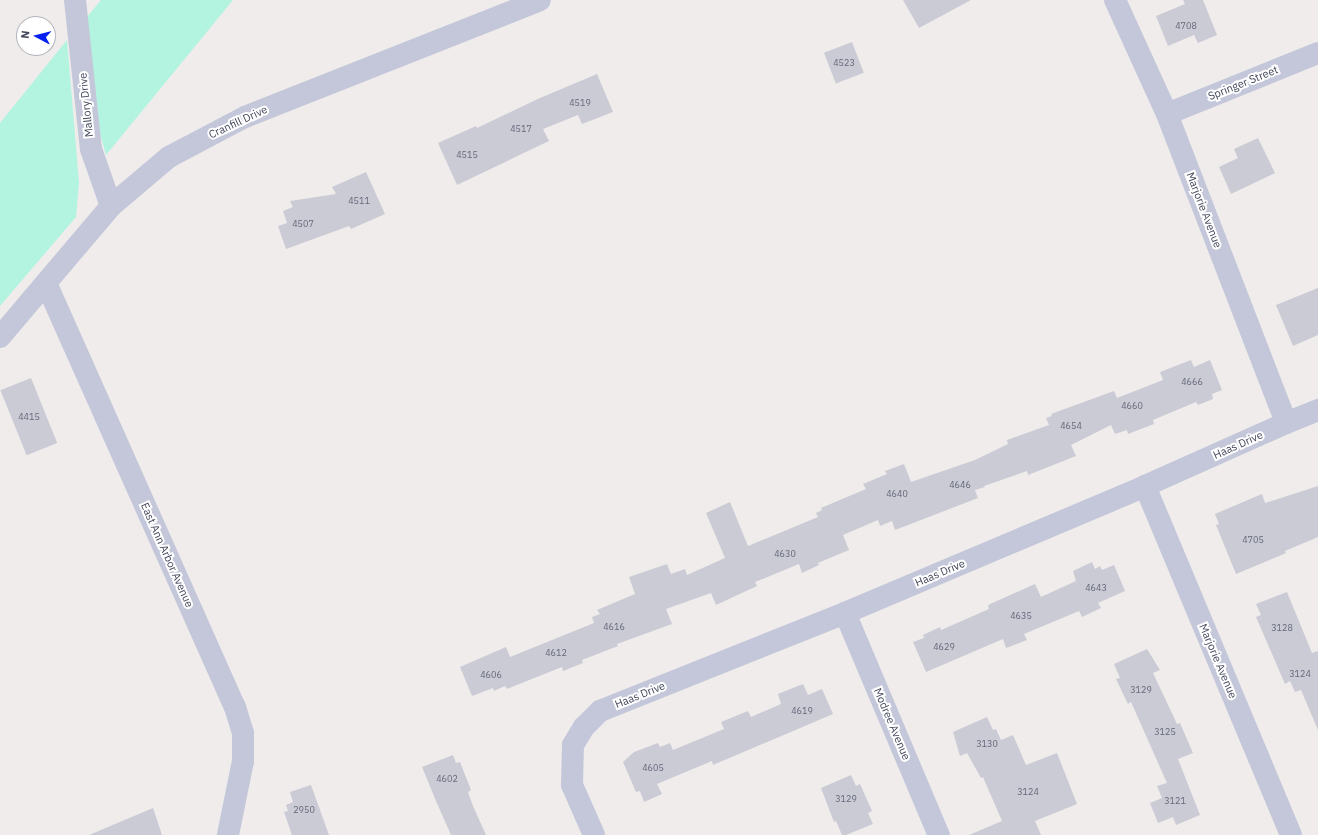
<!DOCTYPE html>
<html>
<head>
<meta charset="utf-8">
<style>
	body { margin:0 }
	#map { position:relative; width:1318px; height:835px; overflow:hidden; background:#efeceb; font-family:"IBM Plex Sans",sans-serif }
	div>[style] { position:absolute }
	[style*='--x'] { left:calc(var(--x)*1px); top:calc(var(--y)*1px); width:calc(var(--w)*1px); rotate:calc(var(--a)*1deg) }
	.green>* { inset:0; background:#b3f4e1 }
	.building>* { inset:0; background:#cbcbd5; transform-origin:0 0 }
	.minor>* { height:22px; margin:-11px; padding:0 11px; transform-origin:11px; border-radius:11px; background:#c3c7d9 }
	span { translate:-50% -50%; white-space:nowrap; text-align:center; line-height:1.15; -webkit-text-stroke:4px #fff; paint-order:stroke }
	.number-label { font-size:9px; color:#64687a }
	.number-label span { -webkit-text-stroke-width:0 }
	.street-label { font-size:11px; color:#42475b }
	.north { position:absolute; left:16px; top:16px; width:40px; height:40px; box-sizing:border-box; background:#fff; border:1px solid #b3b5bd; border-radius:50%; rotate:277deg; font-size:11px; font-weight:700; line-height:16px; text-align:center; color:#42475b }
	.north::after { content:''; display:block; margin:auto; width:14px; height:18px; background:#031ff1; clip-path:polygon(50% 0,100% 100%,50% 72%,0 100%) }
</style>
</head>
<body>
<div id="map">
	<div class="green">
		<div style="clip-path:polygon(101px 0,233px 0,106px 155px,100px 133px,87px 17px)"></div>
		<div style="clip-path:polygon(67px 40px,79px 183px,76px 217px,0 306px,0 123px)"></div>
	</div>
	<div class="building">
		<div style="clip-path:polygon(903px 0,971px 0,919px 28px)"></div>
		<div style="clip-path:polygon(1183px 0,1203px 0,1217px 35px,1198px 43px,1194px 35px,1168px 46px,1156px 16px,1185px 4px)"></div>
		<div style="left:852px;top:42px;width:33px;height:30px;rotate:69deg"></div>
		<div style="clip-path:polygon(597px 74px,613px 112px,582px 124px,578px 115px,543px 129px,549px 141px,457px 185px,438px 143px,476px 126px,477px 128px,540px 98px)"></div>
		<div style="clip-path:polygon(1258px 138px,1275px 173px,1231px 194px,1219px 167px,1238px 158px,1234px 149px)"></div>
		<div style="clip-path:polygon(366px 172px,385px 214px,351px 229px,349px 226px,286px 249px,278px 226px,287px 223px,283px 211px,293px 207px,290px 201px,336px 194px,332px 187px)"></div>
		<div style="clip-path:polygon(1318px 288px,1318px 335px,1293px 346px,1276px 305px)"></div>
		<div style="clip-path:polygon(1191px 360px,1194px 367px,1210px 360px,1222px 390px,1212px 394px,1213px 399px,1198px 405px,1196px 402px,1153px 420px,1154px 424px,1128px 434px,1127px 430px,1115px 434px,1111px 425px,1071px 445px,1076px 456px,1028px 475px,1027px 471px,984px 486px,985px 487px,975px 490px,978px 498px,895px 530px,892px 521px,880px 526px,878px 520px,843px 535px,849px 550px,818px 563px,819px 565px,802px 573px,799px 564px,755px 582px,757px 586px,716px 605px,711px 593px,666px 609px,672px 624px,617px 644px,618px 646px,582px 660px,583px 663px,563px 671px,562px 667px,507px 689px,505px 686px,494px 691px,493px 688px,472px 696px,460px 667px,506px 647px,510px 657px,594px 623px,592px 617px,600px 614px,597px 610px,635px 594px,629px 577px,667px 564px,671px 574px,685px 569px,687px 575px,725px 558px,706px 513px,730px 502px,748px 546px,818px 517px,816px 513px,822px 510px,821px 508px,866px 489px,863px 484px,887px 474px,885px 471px,904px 464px,911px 482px,975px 460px,1008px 444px,1007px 440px,1049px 425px,1046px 418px,1052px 416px,1051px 414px,1114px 391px,1117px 398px,1163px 380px,1160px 372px)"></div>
		<div style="left:31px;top:378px;width:70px;height:33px;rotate:68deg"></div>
		<div style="clip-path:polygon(1318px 486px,1318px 537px,1285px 551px,1286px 553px,1236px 574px,1216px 525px,1219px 524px,1215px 514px,1262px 494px,1265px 503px)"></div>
		<div style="clip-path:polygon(1092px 562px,1095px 569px,1100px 566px,1102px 570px,1114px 565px,1125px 591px,1098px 603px,1101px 608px,1082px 617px,1079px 611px,1024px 634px,1027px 640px,1006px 648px,1003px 639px,926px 672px,913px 642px,924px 638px,923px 635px,940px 627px,941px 630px,989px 609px,988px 605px,1035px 584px,1041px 597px,1076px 581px,1073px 571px)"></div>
		<div style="clip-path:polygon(1287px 592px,1312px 653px,1318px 651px,1318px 730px,1301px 690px,1295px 692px,1290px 681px,1285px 684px,1256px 617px,1261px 615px,1256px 604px)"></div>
		<div style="clip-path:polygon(1147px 649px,1160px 670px,1153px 673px,1177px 724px,1180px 723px,1193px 753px,1178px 759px,1200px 815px,1176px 825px,1173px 817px,1158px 823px,1150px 803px,1162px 798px,1157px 786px,1167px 783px,1131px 702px,1128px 704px,1116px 679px,1120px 678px,1114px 664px)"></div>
		<div style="clip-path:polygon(803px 684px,808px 695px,822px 689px,833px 714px,713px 765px,712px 761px,657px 784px,662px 794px,644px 802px,640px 791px,636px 792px,623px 762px,634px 752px,658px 743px,660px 747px,670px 743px,673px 750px,724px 729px,721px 722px,748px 711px,751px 717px,781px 704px,778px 694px)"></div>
		<div style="clip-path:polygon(987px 717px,993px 730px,996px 729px,1001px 740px,1013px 735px,1026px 765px,1057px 753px,1077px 804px,1035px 821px,1041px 835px,969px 835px,1002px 821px,983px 777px,981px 778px,967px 753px,960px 756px,953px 732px)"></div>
		<div style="clip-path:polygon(453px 755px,456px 763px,460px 762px,471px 790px,468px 792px,473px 806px,486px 835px,451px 835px,436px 801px,422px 767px)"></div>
		<div style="clip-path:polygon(851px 775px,856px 786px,860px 784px,872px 811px,868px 813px,873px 824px,846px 835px,842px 835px,836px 821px,834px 822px,821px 788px)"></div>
		<div style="clip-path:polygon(311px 785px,329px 835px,292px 835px,284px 812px,288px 811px,286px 805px,293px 802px,290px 792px)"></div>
		<div style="clip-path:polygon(153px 808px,162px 835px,89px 835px)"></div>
	</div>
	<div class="minor">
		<div style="--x:75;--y:0;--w:150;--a:83.9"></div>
		<div style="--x:91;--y:149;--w:60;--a:70.7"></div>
		<div style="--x:1115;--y:0;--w:125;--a:65.5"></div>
		<div style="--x:1167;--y:114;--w:331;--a:68.9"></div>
		<div style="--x:1167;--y:114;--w:163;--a:-22"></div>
		<div style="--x:46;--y:283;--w:464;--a:66"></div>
		<div style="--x:235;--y:707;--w:27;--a:73"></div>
		<div style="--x:243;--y:733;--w:28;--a:90"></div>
		<div style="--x:243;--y:761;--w:76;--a:101.5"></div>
		<div style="--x:0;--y:337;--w:172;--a:-49.7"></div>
		<div style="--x:111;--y:206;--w:76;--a:-40.2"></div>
		<div style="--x:169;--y:157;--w:86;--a:-27.8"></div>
		<div style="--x:245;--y:117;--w:317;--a:-21.6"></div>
		<div style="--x:1145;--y:486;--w:378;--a:67.3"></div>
		<div style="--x:845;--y:613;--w:241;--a:67.1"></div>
		<div style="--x:594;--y:835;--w:55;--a:-113.7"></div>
		<div style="--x:572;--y:785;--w:40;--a:-88.6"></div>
		<div style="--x:573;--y:745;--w:21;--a:-59"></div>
		<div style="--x:584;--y:727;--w:23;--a:-45"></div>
		<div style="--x:600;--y:711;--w:264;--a:-21.8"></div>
		<div style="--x:845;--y:613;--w:326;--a:-22.9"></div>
		<div style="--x:1145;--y:486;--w:154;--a:-24.1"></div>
		<div style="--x:1286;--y:423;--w:35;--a:-22"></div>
	</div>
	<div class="number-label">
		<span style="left:1186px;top:26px">4708</span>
		<span style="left:844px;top:63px">4523</span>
		<span style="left:580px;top:103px">4519</span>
		<span style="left:521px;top:129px">4517</span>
		<span style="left:467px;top:155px">4515</span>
		<span style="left:359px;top:201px">4511</span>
		<span style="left:303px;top:224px">4507</span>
		<span style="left:1192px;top:382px">4666</span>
		<span style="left:1132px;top:406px">4660</span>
		<span style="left:29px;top:417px">4415</span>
		<span style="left:1071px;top:426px">4654</span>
		<span style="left:960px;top:485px">4646</span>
		<span style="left:897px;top:494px">4640</span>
		<span style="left:1253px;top:540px">4705</span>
		<span style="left:785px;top:554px">4630</span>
		<span style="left:1096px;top:588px">4643</span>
		<span style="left:1021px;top:616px">4635</span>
		<span style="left:614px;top:627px">4616</span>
		<span style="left:1282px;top:628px">3128</span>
		<span style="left:944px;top:647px">4629</span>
		<span style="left:556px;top:653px">4612</span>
		<span style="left:1300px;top:674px">3124</span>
		<span style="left:491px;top:675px">4606</span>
		<span style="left:1141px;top:690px">3129</span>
		<span style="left:802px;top:711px">4619</span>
		<span style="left:1165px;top:732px">3125</span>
		<span style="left:987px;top:744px">3130</span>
		<span style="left:653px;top:768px">4605</span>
		<span style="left:447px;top:779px">4602</span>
		<span style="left:1028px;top:792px">3124</span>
		<span style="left:846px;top:799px">3129</span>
		<span style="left:1175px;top:801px">3121</span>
		<span style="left:304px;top:810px">2950</span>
	</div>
	<div class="street-label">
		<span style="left:1243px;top:83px;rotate:-22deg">Springer Street</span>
		<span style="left:86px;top:105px;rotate:-96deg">Mallory Drive</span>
		<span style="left:238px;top:122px;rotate:-25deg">Cranfill Drive</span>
		<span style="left:1204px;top:210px;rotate:69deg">Marjorie Avenue</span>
		<span style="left:1238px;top:445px;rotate:-24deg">Haas Drive</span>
		<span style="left:167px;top:555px;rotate:66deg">East Ann Arbor Avenue</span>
		<span style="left:940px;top:573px;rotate:-23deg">Haas Drive</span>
		<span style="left:1218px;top:661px;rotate:67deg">Marjorie Avenue</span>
		<span style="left:640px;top:695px;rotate:-22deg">Haas Drive</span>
		<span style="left:892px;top:724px;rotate:67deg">Modree Avenue</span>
	</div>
	<div class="north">N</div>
</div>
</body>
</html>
